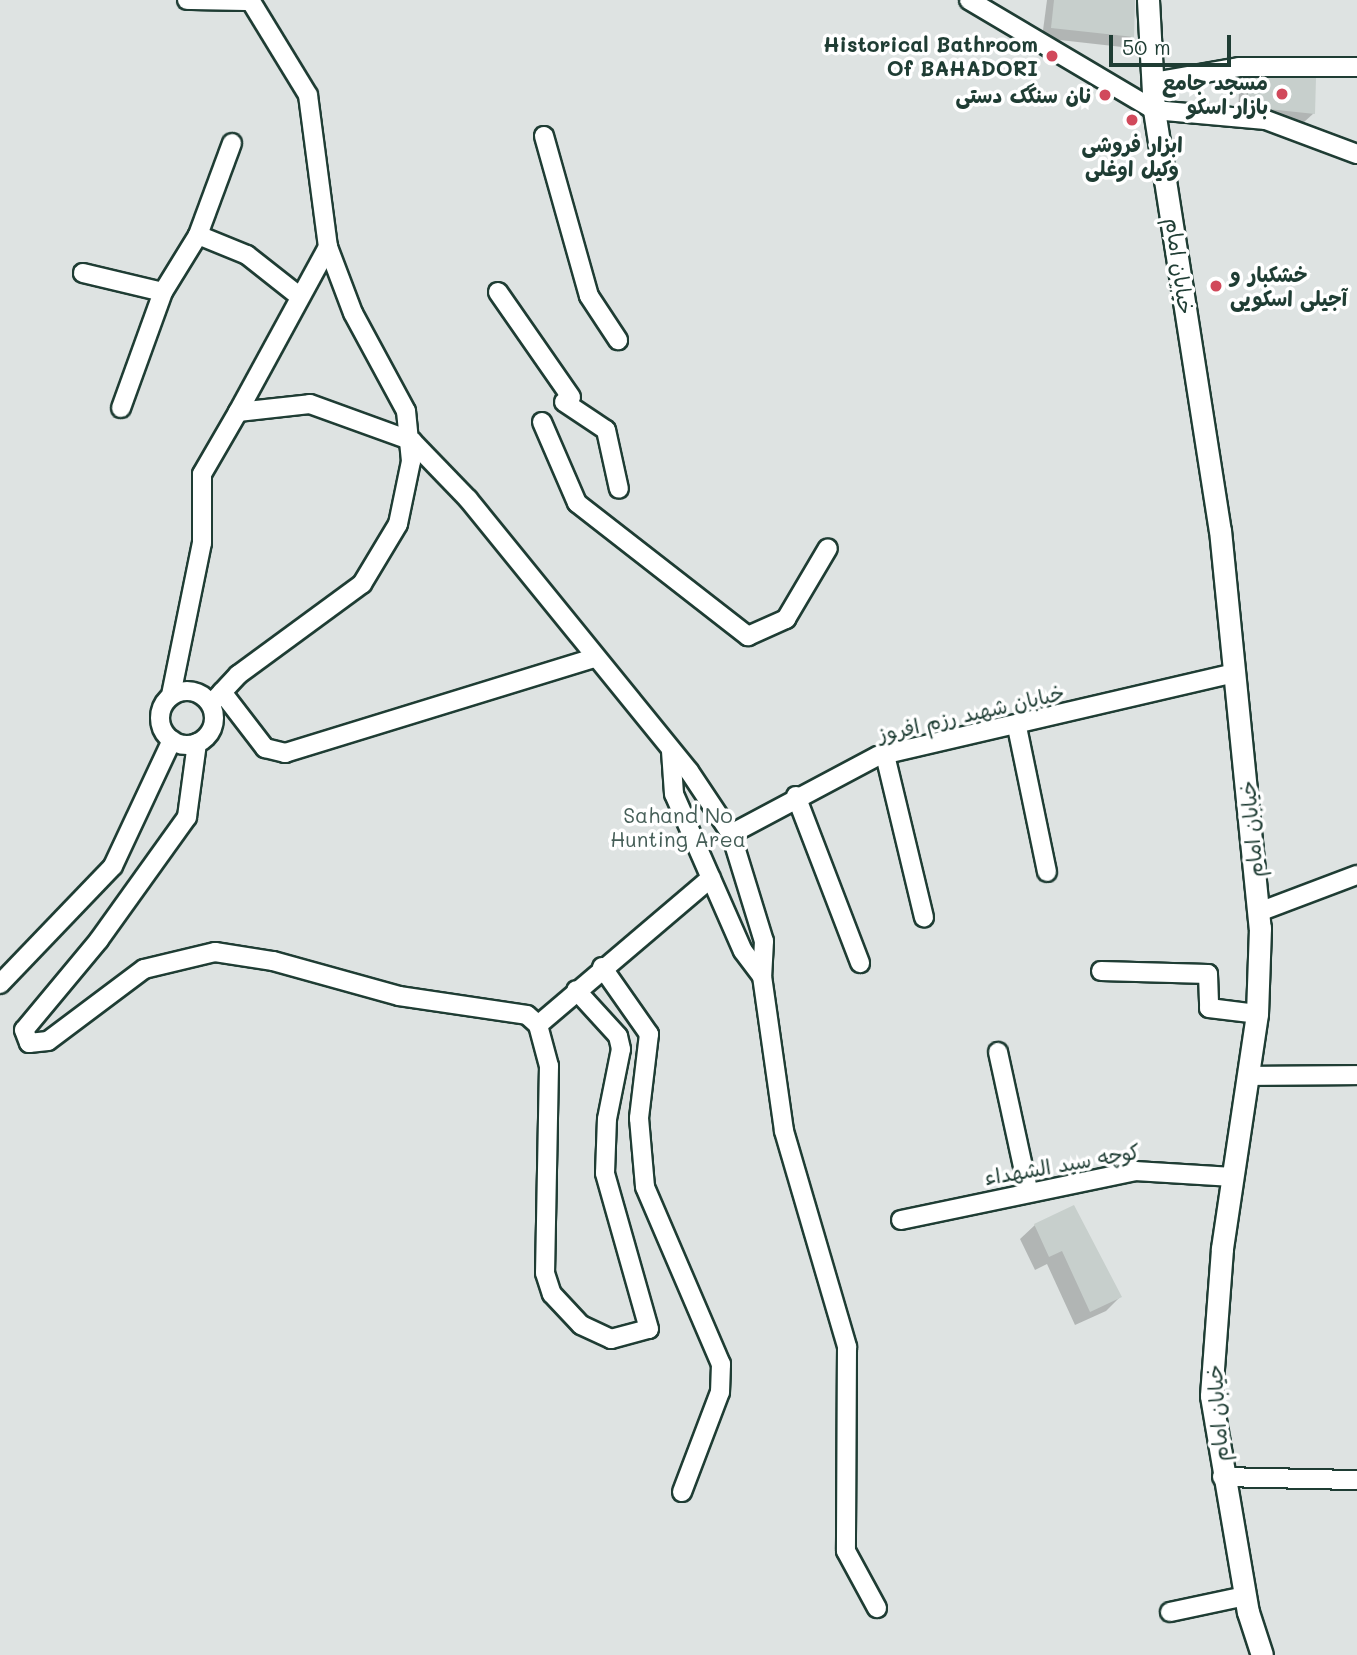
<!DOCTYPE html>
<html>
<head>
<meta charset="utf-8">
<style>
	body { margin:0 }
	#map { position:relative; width:1357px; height:1655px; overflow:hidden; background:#fff; font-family:Mali,"Playpen Sans Arabic",sans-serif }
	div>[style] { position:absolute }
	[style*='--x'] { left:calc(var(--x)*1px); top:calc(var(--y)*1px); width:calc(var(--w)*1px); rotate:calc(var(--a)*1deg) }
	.green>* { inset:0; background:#dee3e2; transform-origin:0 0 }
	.shadow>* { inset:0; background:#0003 }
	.building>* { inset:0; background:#c7cfcc }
	.roads { filter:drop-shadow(2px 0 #1f3d34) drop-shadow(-2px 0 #1f3d34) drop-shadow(0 2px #1f3d34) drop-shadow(0 -2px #1f3d34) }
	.minor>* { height:18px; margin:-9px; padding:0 9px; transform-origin:9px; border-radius:9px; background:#fff }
	.minor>.ring { margin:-9px; padding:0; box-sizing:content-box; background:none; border:18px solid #fff; border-radius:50% }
	.tertiary>* { height:21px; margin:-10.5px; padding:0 10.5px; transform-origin:10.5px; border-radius:10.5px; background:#fff }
	.dots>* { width:19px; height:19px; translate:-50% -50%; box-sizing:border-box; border:4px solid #fff; border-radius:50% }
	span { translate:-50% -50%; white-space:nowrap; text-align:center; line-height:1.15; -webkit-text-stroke:7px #fff; paint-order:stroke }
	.poi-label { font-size:21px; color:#1f3d34; font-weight:700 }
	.right { translate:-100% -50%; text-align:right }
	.left { translate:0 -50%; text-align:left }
	.street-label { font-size:21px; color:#1f3d34 }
	.park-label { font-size:21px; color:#455e57 }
	.scale { position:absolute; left:1109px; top:35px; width:122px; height:32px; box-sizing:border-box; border:4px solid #1f3d34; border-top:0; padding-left:9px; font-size:21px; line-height:24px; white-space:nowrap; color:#1f3d34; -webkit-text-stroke:5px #fff; paint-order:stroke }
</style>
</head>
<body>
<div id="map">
	<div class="green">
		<div style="left:0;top:0;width:1357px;height:1655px"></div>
	</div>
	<div class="shadow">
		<div style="clip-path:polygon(1134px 0,1132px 36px,1122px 47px,1042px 38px,1047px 0)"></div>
		<div style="clip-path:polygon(1249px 80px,1314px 113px,1303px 123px,1238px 117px,1239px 91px)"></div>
		<div style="clip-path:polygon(1035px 1225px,1120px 1297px,1106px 1311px,1075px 1325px,1047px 1264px,1035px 1270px,1020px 1239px)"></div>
	</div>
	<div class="building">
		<div style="clip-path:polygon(1054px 0,1135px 0,1134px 37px,1051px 28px)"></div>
		<div style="clip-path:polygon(1248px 78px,1316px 78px,1315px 114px,1248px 107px)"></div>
		<div style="clip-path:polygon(1074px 1205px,1122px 1297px,1090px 1312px,1062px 1251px,1049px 1257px,1034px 1224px)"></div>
	</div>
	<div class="roads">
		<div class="minor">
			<div style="--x:187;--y:0;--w:63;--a:0.9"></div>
			<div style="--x:969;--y:0;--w:215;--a:30.7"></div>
			<div style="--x:1154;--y:110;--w:112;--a:5.1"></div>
			<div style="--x:1266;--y:120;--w:97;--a:20.5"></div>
			<div style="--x:1153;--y:82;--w:87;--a:-9.9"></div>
			<div style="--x:1239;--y:67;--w:118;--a:0"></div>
			<div style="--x:544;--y:136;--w:166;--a:74.3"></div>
			<div style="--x:589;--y:296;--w:53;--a:56.6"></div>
			<div style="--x:198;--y:235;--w:98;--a:-69.7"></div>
			<div style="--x:83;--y:273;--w:82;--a:13.4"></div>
			<div style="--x:163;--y:292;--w:67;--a:-58.4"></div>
			<div style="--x:198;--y:235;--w:53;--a:22.2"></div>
			<div style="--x:247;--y:255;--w:66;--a:38.3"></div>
			<div style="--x:498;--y:292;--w:128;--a:55.2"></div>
			<div style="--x:564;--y:402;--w:50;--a:33.7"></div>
			<div style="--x:606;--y:430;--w:60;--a:77.6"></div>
			<div style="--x:121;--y:408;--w:123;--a:-70.1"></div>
			<div style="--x:238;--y:412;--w:188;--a:-61.4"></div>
			<div style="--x:542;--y:422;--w:88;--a:66.6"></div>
			<div style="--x:577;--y:503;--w:217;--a:37.9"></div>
			<div style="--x:748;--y:636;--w:42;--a:-24.1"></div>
			<div style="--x:786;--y:619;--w:82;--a:-59.4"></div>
			<div class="ring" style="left:160px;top:691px;width:36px;height:36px"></div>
			<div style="--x:222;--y:692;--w:71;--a:52.5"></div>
			<div style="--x:265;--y:748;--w:21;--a:14"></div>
			<div style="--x:285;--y:753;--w:322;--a:-17.1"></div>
			<div style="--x:171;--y:695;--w:155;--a:-78.5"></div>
			<div style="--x:202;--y:543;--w:69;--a:-90"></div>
			<div style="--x:202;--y:474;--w:72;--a:-59.9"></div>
			<div style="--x:238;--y:412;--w:72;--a:-6.3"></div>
			<div style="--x:310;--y:404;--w:109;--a:19.9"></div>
			<div style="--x:412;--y:441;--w:81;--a:46"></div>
			<div style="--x:468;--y:499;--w:350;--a:50.9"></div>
			<div style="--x:689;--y:771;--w:76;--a:56.3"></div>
			<div style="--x:731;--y:834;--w:112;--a:72.9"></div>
			<div style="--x:764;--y:941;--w:35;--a:93"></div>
			<div style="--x:762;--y:976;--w:157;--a:81.9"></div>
			<div style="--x:784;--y:1131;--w:225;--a:73.7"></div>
			<div style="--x:847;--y:1347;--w:204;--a:90.3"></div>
			<div style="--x:846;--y:1551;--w:65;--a:61.5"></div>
			<div style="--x:211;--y:704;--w:40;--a:-47"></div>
			<div style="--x:238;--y:675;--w:154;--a:-36.3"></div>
			<div style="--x:362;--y:584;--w:70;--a:-59"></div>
			<div style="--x:398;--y:524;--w:64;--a:-78.3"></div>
			<div style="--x:411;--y:461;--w:50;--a:-95.7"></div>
			<div style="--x:406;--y:411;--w:111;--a:-118.4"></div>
			<div style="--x:353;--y:313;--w:71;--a:-110.7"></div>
			<div style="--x:328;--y:247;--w:153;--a:-97.5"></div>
			<div style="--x:308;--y:95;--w:111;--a:-121.4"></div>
			<div style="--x:1017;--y:727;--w:148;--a:78.3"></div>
			<div style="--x:197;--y:743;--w:75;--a:97.7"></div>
			<div style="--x:187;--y:817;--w:151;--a:125.6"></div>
			<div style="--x:99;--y:940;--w:117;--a:129.8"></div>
			<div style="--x:24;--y:1030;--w:14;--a:69"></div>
			<div style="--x:29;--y:1043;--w:19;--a:-6"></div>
			<div style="--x:48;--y:1041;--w:120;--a:-36.9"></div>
			<div style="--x:144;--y:969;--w:73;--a:-13.5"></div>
			<div style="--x:215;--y:952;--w:59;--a:8.8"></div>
			<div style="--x:273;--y:961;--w:131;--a:15.5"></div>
			<div style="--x:399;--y:996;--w:129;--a:8.4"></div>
			<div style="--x:527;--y:1015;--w:15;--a:42"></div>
			<div style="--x:538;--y:1025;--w:42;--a:75"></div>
			<div style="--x:549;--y:1066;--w:207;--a:91.1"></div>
			<div style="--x:545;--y:1273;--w:22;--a:72"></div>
			<div style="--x:552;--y:1294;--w:42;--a:46.9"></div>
			<div style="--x:581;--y:1325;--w:33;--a:25"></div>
			<div style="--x:611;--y:1339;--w:39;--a:-15"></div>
			<div style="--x:649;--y:1329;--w:162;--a:-105.8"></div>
			<div style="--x:605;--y:1173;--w:54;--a:-87.9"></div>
			<div style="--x:607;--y:1119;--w:71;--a:-78.7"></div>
			<div style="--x:621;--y:1049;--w:13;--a:-103"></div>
			<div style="--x:618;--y:1036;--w:62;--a:-132.4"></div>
			<div style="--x:671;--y:751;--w:43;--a:86"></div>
			<div style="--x:674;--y:794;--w:171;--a:66.3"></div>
			<div style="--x:743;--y:951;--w:31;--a:53"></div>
			<div style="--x:885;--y:755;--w:167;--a:76.5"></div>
			<div style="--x:796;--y:796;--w:179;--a:69"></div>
			<div style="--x:731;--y:834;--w:166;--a:-28"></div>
			<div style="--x:878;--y:756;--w:367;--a:-13.1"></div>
			<div style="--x:1259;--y:912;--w:105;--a:-20.7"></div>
			<div style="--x:602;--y:967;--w:82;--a:55"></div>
			<div style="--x:649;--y:1034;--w:85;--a:96.8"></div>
			<div style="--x:639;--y:1118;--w:69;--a:85"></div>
			<div style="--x:645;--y:1187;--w:193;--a:66.8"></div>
			<div style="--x:721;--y:1364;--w:28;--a:92"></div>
			<div style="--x:720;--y:1392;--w:107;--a:110.8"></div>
			<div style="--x:1101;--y:971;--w:107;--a:1.6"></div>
			<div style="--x:1208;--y:974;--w:34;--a:88"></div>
			<div style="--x:1209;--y:1008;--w:48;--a:7.1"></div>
			<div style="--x:0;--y:984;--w:163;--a:-46.2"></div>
			<div style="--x:113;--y:866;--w:139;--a:-64.9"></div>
			<div style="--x:538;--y:1025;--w:227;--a:-40.4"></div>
			<div style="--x:998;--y:1052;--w:141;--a:77.7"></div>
			<div style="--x:1250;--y:1076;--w:107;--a:-0.5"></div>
			<div style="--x:901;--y:1220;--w:239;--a:-11.8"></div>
			<div style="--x:1135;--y:1171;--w:98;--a:3.5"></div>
			<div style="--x:1222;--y:1477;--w:135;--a:1.3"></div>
			<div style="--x:1170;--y:1612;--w:77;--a:-12"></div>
		</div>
		<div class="tertiary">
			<div style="--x:1148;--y:0;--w:110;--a:86.9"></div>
			<div style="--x:1154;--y:110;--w:425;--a:81.1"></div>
			<div style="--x:1220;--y:530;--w:400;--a:84.3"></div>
			<div style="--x:1260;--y:928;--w:86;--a:92"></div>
			<div style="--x:1257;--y:1014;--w:238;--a:98.5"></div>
			<div style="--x:1222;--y:1249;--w:147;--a:94.3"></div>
			<div style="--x:1211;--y:1396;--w:219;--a:80.3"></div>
			<div style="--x:1248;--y:1612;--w:45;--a:72"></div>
		</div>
	</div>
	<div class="dots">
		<div style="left:1052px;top:56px;background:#d1495b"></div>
		<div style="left:1282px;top:94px;background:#d1495b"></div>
		<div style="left:1105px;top:95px;background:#d1495b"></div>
		<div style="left:1132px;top:120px;background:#d1495b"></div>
		<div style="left:1216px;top:286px;background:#d1495b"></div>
	</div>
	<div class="poi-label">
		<span class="right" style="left:1038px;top:56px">Historical Bathroom<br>Of BAHADORI</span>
		<span class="right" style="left:1268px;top:94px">مسجد جامع<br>بازار اسکو</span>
		<span class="right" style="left:1091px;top:95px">نان سنگک دستی</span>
		<span style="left:1132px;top:156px">ابزار فروشی<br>وکیل اوغلی</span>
		<span class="left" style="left:1230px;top:286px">خشکبار و<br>آجیلی اسکویی</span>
	</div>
	<div class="street-label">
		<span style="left:1180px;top:266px;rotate:82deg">خیابان امام</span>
		<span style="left:971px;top:713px;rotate:-13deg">خیابان شهید رزم افروز</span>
		<span style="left:1251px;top:829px;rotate:-95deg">خیابان امام</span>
		<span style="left:1062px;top:1164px;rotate:-10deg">کوچه سید الشهداء</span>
		<span style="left:1217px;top:1413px;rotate:-94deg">خیابان امام</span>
	</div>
	<div class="park-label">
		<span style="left:678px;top:827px">Sahand No<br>Hunting Area</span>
	</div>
	<div class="scale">50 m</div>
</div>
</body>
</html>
